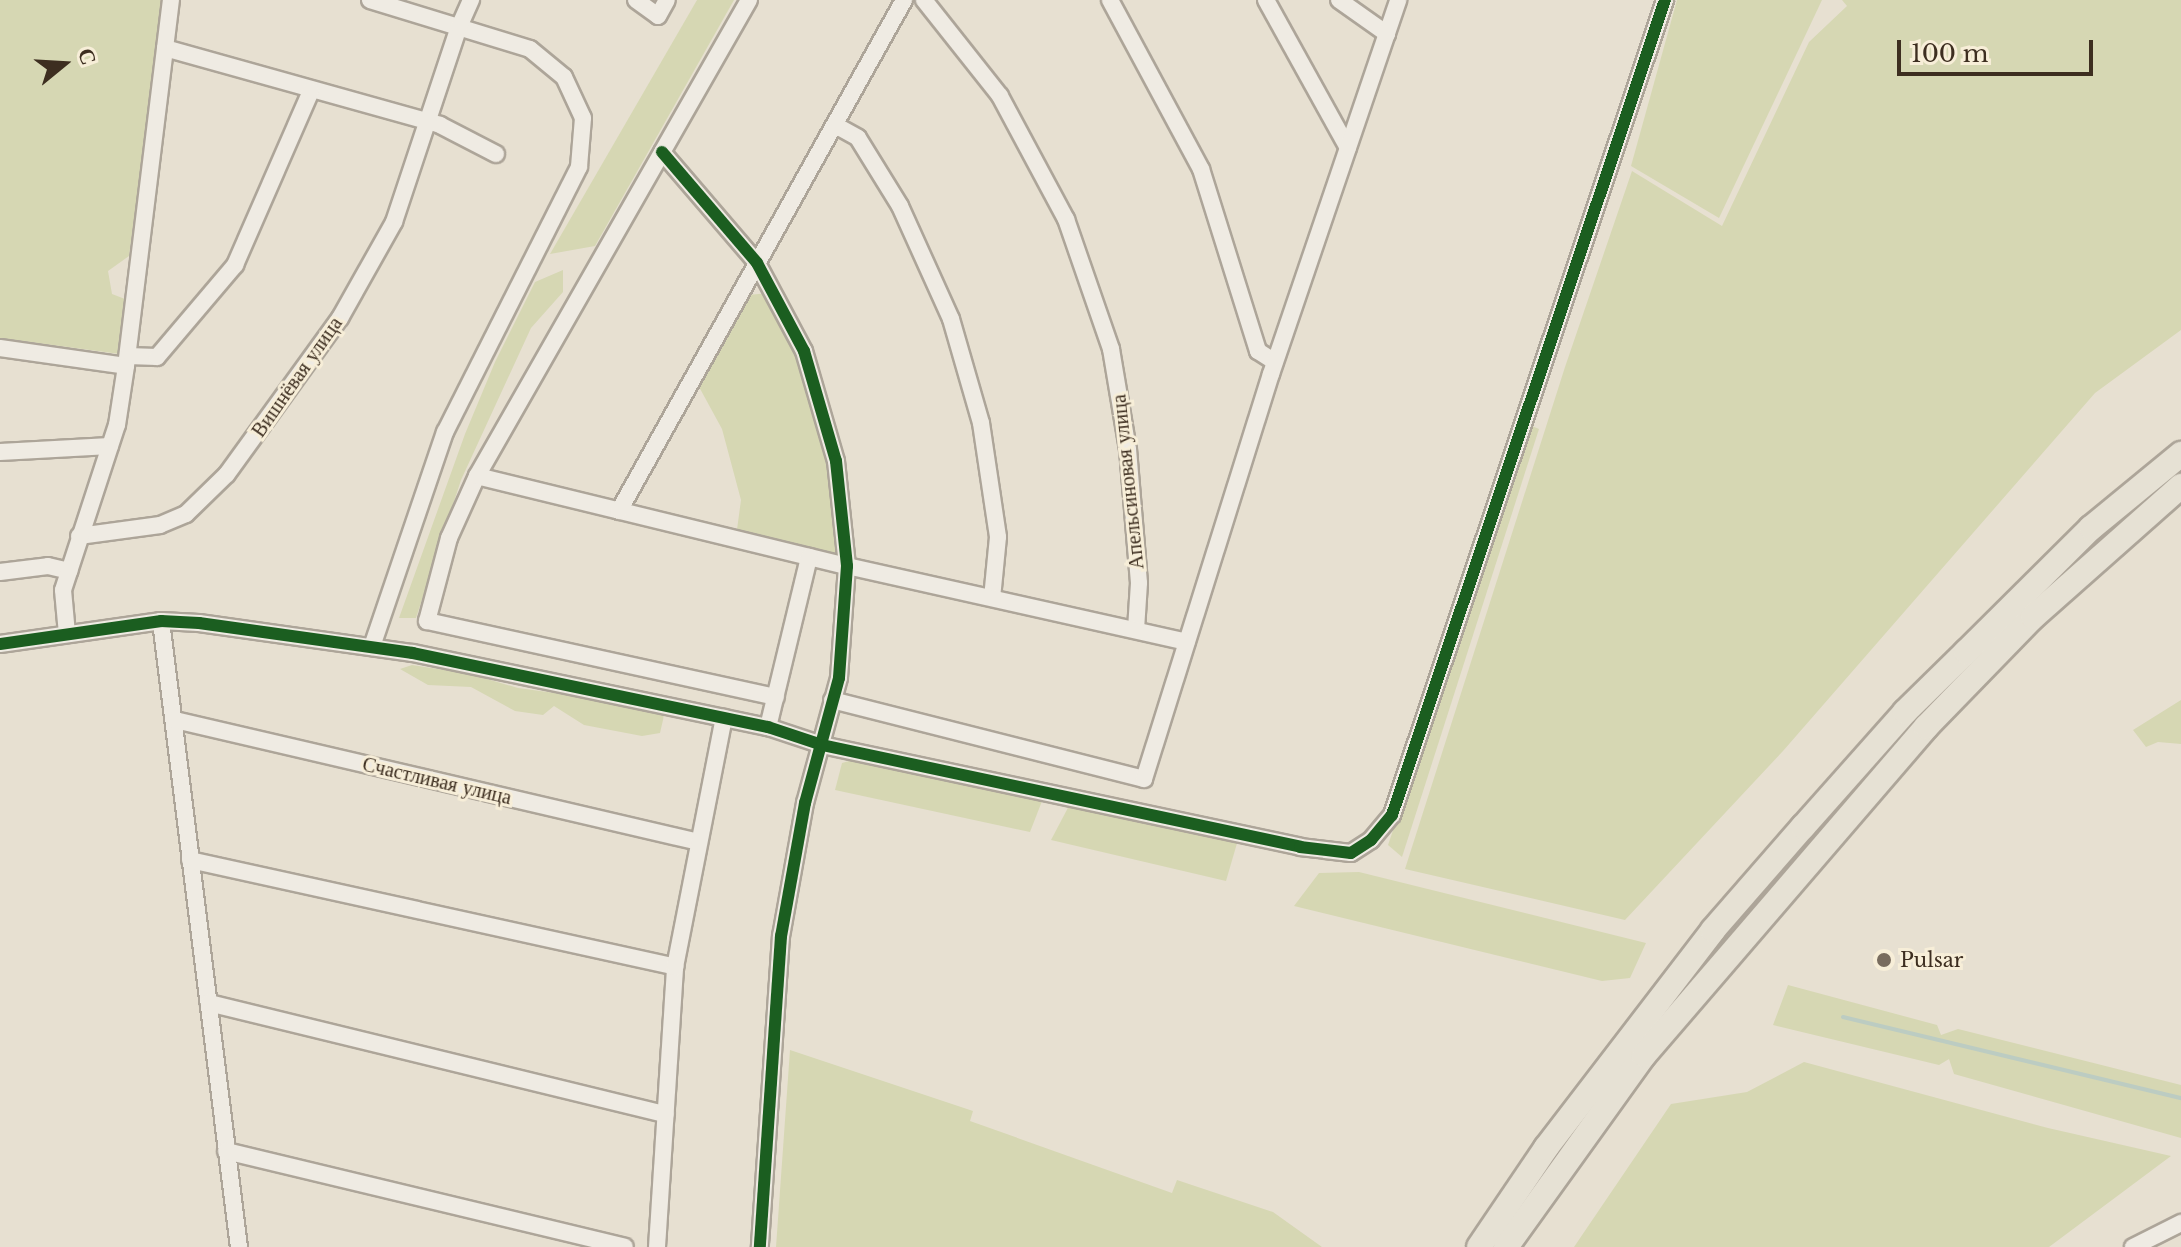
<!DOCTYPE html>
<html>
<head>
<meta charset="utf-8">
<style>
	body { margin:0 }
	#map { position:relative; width:2181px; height:1247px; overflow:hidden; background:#e7e0d1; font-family:"Libre Baskerville",serif }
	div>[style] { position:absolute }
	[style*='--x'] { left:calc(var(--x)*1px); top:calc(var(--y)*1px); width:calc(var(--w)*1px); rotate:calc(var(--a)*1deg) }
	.green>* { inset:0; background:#d6d7b3 }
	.stream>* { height:4px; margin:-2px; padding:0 2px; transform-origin:2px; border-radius:2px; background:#bcccc2 }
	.roads { filter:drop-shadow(2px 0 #ada599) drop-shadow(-2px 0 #ada599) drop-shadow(0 2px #ada599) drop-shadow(0 -2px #ada599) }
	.minor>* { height:16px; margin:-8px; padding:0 8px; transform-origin:8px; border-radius:8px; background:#efebe3 }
	.primary>* { height:24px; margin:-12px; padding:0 12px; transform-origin:12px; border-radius:12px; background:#e6e1d4 }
	.cycleway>* { height:12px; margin:-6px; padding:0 6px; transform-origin:6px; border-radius:6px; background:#1b5e20 }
	.dots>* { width:22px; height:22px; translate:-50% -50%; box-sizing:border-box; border:4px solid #f7eed8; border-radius:50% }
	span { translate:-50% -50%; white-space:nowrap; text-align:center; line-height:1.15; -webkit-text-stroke:6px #f7eed8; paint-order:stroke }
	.street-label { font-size:20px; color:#3d2e20 }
	.poi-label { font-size:20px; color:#3d2e20 }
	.left { translate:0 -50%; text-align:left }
	.north { position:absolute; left:24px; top:24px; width:80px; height:80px; -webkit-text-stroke:6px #f7eed8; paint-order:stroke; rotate:72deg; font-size:22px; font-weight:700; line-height:32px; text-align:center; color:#3d2e20 }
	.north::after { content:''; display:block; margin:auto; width:28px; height:36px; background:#3d2e20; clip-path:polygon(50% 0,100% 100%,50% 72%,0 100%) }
	.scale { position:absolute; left:1897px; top:40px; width:196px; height:36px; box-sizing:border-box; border:4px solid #3d2e20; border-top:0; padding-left:10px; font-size:24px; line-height:28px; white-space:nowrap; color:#3d2e20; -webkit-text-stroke:6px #f7eed8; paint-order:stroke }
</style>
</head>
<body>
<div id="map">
	<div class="green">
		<div style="clip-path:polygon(0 0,164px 0,129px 256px,108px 271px,112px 294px,125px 299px,120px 354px,0 338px)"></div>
		<div style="clip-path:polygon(697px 0,734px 0,595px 246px,550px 254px)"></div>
		<div style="clip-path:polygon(1677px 0,1822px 0,1719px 218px,1631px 166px)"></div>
		<div style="clip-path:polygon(1842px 0,2181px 0,2181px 330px,2095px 393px,1783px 751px,1625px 920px,1405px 869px,1565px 367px,1632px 171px,1722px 226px,1809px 42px,1847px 6px)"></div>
		<div style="clip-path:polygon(563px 270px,563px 292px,531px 328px,461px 480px,416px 618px,399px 618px,465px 434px,495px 362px,535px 282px)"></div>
		<div style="clip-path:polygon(768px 293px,795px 341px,825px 429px,841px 545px,833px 558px,736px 537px,741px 500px,722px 429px,698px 385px,748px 295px)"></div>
		<div style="clip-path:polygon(1532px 426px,1539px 429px,1402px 857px,1388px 845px)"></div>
		<div style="clip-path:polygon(412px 665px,470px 674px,518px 688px,665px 708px,663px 720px,660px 733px,642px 736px,584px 725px,554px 706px,543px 715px,515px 711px,471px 687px,428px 685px,400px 669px)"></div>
		<div style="clip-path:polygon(2181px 700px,2181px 744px,2158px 742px,2146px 747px,2133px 730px)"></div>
		<div style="clip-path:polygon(875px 754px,1044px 796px,1030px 832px,835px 790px,842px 763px)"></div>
		<div style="clip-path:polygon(1071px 802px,1240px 833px,1226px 881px,1051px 840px)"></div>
		<div style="clip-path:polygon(1359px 872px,1646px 943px,1630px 978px,1602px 981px,1294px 906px,1319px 873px)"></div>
		<div style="clip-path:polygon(1788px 985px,1937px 1025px,1941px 1035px,1958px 1029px,2181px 1085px,2181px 1138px,1954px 1074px,1949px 1059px,1939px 1065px,1773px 1025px)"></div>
		<div style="clip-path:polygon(790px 1050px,973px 1111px,970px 1121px,1172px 1193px,1177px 1180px,1273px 1212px,1322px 1247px,776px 1247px)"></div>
		<div style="clip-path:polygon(1804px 1062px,2048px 1128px,2171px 1156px,2049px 1247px,1574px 1247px,1671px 1104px,1747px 1092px)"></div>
	</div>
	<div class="stream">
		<div style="--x:1843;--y:1017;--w:348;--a:13.5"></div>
	</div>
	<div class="roads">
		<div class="minor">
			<div style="--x:370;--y:0;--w:167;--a:17"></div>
			<div style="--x:530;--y:49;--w:44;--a:39.5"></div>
			<div style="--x:564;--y:77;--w:45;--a:65.1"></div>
			<div style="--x:583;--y:118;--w:49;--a:94.7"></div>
			<div style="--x:579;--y:167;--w:297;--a:116.8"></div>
			<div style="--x:445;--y:432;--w:227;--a:108.8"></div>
			<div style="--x:636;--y:0;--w:27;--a:36"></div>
			<div style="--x:658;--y:16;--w:18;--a:-61"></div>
			<div style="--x:749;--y:0;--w:548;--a:119.74"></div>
			<div style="--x:477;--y:476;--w:68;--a:114.3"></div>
			<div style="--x:449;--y:538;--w:86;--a:104.8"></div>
			<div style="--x:427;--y:621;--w:357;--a:12.3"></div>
			<div style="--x:924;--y:0;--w:122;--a:51.6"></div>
			<div style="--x:1000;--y:96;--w:140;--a:61.8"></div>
			<div style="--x:1066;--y:219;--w:138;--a:70.9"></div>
			<div style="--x:1111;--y:349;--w:101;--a:80.4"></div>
			<div style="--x:1128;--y:449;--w:134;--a:85.3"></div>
			<div style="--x:1139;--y:583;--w:47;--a:93.7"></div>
			<div style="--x:1110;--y:0;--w:192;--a:61.7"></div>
			<div style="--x:1201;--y:169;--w:191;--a:72.6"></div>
			<div style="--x:1258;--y:351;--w:20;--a:33"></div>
			<div style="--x:1266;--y:0;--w:169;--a:61"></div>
			<div style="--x:1339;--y:0;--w:59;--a:35.3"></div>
			<div style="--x:165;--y:48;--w:286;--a:15.6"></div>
			<div style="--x:440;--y:125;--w:63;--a:27.4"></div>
			<div style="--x:835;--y:125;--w:26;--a:29"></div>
			<div style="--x:858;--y:138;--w:80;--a:58.3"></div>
			<div style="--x:900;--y:206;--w:124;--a:65.7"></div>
			<div style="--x:951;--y:319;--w:108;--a:73.9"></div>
			<div style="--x:981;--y:423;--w:115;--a:81.5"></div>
			<div style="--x:998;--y:537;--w:61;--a:95.6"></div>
			<div style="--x:662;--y:152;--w:146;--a:49.4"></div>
			<div style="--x:757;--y:263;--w:100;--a:61.9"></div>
			<div style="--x:804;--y:351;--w:115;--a:73.8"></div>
			<div style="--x:836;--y:461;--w:106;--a:84"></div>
			<div style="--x:847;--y:566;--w:112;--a:94.1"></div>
			<div style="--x:839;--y:678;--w:130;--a:105.2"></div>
			<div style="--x:805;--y:803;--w:135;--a:100.2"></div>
			<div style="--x:781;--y:936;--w:312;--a:93.9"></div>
			<div style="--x:0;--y:348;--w:127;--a:8.1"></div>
			<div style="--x:126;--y:366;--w:369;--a:-83"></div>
			<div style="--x:128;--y:356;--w:29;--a:2"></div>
			<div style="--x:157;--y:357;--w:121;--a:-49.7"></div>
			<div style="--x:235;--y:265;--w:190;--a:-66.4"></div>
			<div style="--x:0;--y:452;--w:110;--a:-3.1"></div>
			<div style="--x:477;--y:476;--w:381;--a:13.7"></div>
			<div style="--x:847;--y:566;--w:348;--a:12.6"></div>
			<div style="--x:619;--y:511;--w:585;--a:-60.85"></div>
			<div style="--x:79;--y:536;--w:82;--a:-7.7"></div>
			<div style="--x:160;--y:525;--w:28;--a:-23"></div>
			<div style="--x:186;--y:514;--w:57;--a:-44.3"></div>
			<div style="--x:227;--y:474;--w:193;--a:-54.1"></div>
			<div style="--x:340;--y:318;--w:110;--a:-60.6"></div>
			<div style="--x:394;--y:222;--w:206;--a:-71.6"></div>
			<div style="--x:459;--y:27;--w:30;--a:-66"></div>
			<div style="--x:0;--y:572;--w:48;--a:-7.1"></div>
			<div style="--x:48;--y:566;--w:22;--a:13"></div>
			<div style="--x:161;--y:621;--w:631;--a:82.9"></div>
			<div style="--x:67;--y:634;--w:44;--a:-95.2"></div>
			<div style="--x:63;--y:590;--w:174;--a:-71.9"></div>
			<div style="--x:117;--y:425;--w:60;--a:-81.3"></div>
			<div style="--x:0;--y:644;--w:163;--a:-8.1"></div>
			<div style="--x:161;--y:621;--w:38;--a:3"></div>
			<div style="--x:199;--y:623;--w:216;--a:8"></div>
			<div style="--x:413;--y:653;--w:363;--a:11.8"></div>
			<div style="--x:768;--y:727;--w:57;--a:18.4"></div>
			<div style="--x:822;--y:745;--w:489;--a:12"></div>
			<div style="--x:1300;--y:847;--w:51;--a:6.7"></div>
			<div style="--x:1351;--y:853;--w:24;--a:-33"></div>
			<div style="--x:1371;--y:840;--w:33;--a:-50"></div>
			<div style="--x:1392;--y:815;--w:860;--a:-71.48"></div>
			<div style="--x:832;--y:700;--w:322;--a:14.2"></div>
			<div style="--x:1144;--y:779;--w:424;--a:-72.6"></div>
			<div style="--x:1271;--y:374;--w:395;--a:-71.2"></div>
			<div style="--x:175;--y:720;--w:538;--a:13.11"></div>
			<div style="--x:768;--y:727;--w:175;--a:-76.4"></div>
			<div style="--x:190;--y:860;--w:497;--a:12.4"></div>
			<div style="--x:209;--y:1003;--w:470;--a:13.7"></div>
			<div style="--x:226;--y:1151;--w:410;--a:13.5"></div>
			<div style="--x:657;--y:1247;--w:281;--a:-86.3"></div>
			<div style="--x:675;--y:967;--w:254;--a:-78.9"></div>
			<div style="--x:2133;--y:1247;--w:54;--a:-26.6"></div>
		</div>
		<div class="primary">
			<div style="--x:1479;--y:1247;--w:120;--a:-55.9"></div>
			<div style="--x:1546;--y:1148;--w:275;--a:-52.5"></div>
			<div style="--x:1713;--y:930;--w:137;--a:-48.9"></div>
			<div style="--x:1803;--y:827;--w:154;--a:-48.4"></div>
			<div style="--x:1905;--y:712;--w:86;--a:-44.5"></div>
			<div style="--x:1966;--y:652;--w:176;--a:-44.8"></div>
			<div style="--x:2091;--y:528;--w:117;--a:-39.4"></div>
			<div style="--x:1506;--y:1247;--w:236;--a:-54.3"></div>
			<div style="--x:1644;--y:1055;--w:433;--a:-49.3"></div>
			<div style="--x:1926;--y:727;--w:153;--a:-45.8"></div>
			<div style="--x:2033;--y:617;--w:198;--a:-41.5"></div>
		</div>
	</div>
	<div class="cycleway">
		<div style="--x:662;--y:152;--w:146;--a:49.4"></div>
		<div style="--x:757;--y:263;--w:100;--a:61.9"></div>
		<div style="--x:804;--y:351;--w:115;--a:73.8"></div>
		<div style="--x:836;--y:461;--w:106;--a:84"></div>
		<div style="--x:847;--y:566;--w:112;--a:94.1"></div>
		<div style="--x:839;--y:678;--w:130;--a:105.2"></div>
		<div style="--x:805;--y:803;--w:135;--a:100.2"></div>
		<div style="--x:781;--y:936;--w:312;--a:93.9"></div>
		<div style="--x:0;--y:644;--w:163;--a:-8.1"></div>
		<div style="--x:161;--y:621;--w:38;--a:3"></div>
		<div style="--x:199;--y:623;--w:216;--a:8"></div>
		<div style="--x:413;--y:653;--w:363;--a:11.8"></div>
		<div style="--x:768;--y:727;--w:57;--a:18.4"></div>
		<div style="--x:822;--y:745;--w:489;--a:12"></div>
		<div style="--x:1300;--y:847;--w:51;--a:6.7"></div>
		<div style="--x:1351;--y:853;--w:24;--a:-33"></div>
		<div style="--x:1371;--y:840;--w:33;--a:-50"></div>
		<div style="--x:1392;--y:815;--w:860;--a:-71.48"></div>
	</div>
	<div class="dots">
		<div style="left:1884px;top:960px;background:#786c5e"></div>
	</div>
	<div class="street-label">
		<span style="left:297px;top:377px;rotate:-55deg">Вишнёвая улица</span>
		<span style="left:1128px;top:482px;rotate:-96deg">Апельсиновая улица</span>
		<span style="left:437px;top:781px;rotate:13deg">Счастливая улица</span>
	</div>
	<div class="poi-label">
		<span class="left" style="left:1900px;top:960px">Pulsar</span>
	</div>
	<div class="north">С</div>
	<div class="scale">100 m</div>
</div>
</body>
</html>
